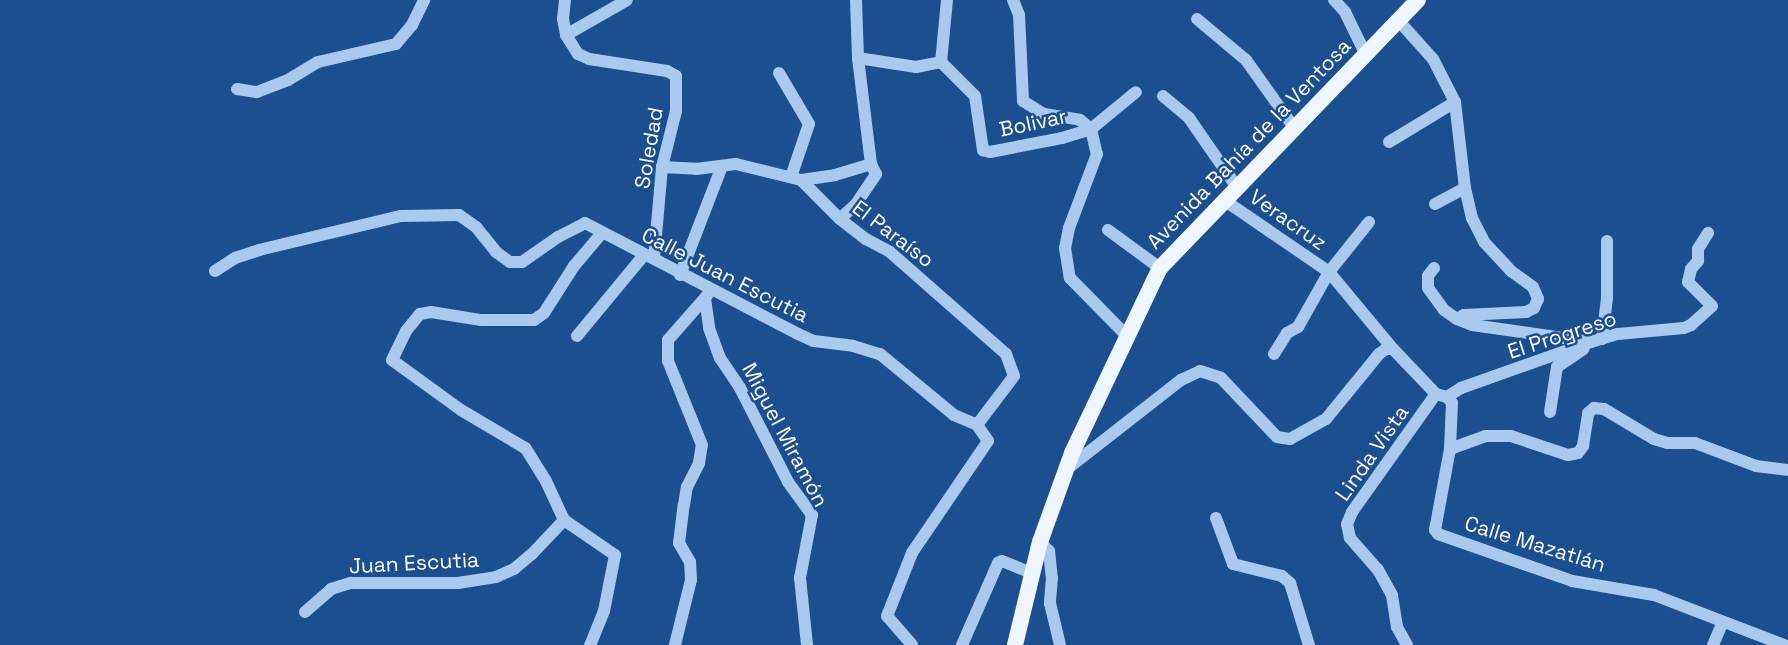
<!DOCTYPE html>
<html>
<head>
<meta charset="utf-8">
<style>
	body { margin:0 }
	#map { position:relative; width:1788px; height:645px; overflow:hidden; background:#1b4f8f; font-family:"Space Grotesk",sans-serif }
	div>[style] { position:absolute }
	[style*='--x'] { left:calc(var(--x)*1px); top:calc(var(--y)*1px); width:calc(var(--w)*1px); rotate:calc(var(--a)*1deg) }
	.minor>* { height:12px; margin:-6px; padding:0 6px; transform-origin:6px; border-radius:6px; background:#a9c9ee }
	.major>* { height:16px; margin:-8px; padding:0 8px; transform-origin:8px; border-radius:8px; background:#f0f6ff }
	span { translate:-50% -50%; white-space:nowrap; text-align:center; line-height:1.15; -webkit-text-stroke:5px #1b4f8f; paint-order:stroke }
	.street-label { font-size:21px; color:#fff }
</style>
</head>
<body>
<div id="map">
	<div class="minor">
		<div style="--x:565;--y:0;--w:19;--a:96"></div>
		<div style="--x:563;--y:19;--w:16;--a:79"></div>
		<div style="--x:566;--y:35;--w:22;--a:58"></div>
		<div style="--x:578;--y:54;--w:12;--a:24"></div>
		<div style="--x:589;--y:59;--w:79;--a:8.7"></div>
		<div style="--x:667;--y:71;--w:10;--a:29"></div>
		<div style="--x:676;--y:76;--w:35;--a:90"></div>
		<div style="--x:676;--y:111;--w:58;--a:104"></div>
		<div style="--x:662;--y:167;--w:92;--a:95"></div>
		<div style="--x:947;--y:0;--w:62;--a:95.5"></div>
		<div style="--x:941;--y:62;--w:48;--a:45"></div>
		<div style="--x:975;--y:96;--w:55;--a:81.6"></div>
		<div style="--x:983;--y:150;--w:7;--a:16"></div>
		<div style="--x:990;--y:152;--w:73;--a:-11"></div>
		<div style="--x:1062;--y:138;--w:30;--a:-17"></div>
		<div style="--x:1091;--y:129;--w:58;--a:-39.4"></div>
		<div style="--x:1013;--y:0;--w:16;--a:68"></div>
		<div style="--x:1019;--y:15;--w:86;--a:87.3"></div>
		<div style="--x:1023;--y:101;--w:25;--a:32"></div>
		<div style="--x:1044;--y:114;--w:36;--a:9"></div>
		<div style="--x:1080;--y:120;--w:14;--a:39"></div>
		<div style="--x:1091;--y:129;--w:26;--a:77"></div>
		<div style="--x:1097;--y:154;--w:79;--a:110.7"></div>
		<div style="--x:1069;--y:228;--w:20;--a:101"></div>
		<div style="--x:1065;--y:248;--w:30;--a:81"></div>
		<div style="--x:1070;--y:278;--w:81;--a:45.5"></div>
		<div style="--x:1334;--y:0;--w:16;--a:47"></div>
		<div style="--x:1345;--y:12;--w:46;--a:64"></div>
		<div style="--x:1197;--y:19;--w:64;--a:39.9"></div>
		<div style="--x:1246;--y:60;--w:85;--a:54.6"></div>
		<div style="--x:1398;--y:20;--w:52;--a:48.1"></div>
		<div style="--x:1433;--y:59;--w:48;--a:62.9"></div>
		<div style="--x:1455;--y:102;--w:87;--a:83.4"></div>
		<div style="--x:1465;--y:188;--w:31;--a:77"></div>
		<div style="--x:1472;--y:218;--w:28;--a:63"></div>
		<div style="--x:1485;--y:243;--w:38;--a:47"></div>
		<div style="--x:1511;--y:271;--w:27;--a:36"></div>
		<div style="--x:1533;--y:287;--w:13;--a:67"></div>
		<div style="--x:1538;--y:299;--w:10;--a:114"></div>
		<div style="--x:1534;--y:308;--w:9;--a:153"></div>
		<div style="--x:1526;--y:312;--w:62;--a:177.2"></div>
		<div style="--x:1464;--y:315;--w:8;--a:150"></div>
		<div style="--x:1457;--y:319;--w:16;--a:22"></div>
		<div style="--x:1472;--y:325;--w:120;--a:8.1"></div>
		<div style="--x:566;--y:35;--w:70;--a:-29.8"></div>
		<div style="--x:858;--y:58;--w:59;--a:8.8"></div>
		<div style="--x:916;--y:67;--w:25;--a:-11"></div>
		<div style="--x:779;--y:73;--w:59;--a:59.5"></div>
		<div style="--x:809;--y:124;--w:56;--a:108.8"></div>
		<div style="--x:237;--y:89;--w:20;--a:9"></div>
		<div style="--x:257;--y:92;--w:33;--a:-21"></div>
		<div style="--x:288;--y:80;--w:35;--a:-31"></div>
		<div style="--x:318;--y:62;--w:80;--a:-13"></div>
		<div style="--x:396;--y:44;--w:25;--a:-50"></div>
		<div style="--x:412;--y:25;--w:28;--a:-64"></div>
		<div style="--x:1163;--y:96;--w:34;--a:40"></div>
		<div style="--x:1189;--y:118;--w:83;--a:55.3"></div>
		<div style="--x:1389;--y:142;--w:77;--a:-31.2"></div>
		<div style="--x:662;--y:167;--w:34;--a:3"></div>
		<div style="--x:696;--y:169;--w:40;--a:-7.1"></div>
		<div style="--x:736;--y:164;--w:67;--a:13.8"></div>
		<div style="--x:801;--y:180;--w:55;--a:45"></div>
		<div style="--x:840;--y:219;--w:33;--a:38"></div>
		<div style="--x:866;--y:239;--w:27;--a:28"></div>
		<div style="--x:890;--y:252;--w:154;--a:41.3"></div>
		<div style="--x:1006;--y:354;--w:23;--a:70"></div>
		<div style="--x:1014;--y:376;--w:61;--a:127.1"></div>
		<div style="--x:801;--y:180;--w:34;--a:-8"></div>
		<div style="--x:835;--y:175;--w:38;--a:-17"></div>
		<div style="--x:871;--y:164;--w:107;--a:-97"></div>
		<div style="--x:858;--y:58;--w:58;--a:-92"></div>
		<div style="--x:1224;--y:200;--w:127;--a:34.4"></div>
		<div style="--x:1329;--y:272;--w:100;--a:50.3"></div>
		<div style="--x:1435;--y:204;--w:34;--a:-28"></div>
		<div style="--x:840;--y:219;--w:22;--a:-43"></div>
		<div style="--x:856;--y:204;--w:36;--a:-56"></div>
		<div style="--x:876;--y:174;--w:11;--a:-117"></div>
		<div style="--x:1108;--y:230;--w:64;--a:36.2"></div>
		<div style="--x:1434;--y:268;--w:10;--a:127"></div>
		<div style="--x:1428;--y:276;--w:12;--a:90"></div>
		<div style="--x:1428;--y:288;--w:27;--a:54"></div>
		<div style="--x:1444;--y:310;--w:16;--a:35"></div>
		<div style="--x:215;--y:271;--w:24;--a:-33"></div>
		<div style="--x:235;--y:258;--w:25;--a:-18"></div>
		<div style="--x:259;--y:250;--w:146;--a:-13.5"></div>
		<div style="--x:401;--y:216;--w:58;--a:-1"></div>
		<div style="--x:459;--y:215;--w:21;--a:35"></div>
		<div style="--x:476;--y:227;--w:32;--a:51"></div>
		<div style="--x:496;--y:252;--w:17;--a:36"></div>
		<div style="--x:510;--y:262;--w:12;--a:0"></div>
		<div style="--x:522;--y:262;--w:44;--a:-34.8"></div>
		<div style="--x:558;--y:237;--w:30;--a:-27"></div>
		<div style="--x:585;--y:223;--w:240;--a:27.5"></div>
		<div style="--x:798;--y:334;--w:17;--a:24"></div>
		<div style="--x:814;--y:341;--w:39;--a:7"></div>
		<div style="--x:853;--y:346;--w:28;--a:17"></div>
		<div style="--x:880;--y:354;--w:96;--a:39.5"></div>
		<div style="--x:954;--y:415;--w:25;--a:23"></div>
		<div style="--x:977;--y:425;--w:19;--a:55"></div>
		<div style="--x:988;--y:441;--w:135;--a:124.2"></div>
		<div style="--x:912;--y:553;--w:68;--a:111.6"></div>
		<div style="--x:887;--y:616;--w:38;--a:49"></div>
		<div style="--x:680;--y:275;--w:117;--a:-68.9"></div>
		<div style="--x:711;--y:290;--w:10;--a:127"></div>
		<div style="--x:705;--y:298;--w:30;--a:82"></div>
		<div style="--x:709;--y:328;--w:32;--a:70"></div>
		<div style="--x:720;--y:358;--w:36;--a:56"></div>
		<div style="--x:740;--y:388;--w:106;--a:62.9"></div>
		<div style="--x:788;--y:482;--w:41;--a:54"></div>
		<div style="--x:812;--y:515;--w:64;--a:100.8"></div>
		<div style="--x:800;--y:578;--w:67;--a:84"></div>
		<div style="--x:577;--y:336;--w:105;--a:-50.4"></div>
		<div style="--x:1602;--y:339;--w:41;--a:-83"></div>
		<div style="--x:1607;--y:298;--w:57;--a:-90"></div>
		<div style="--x:1274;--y:354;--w:25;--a:-58"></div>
		<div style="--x:1287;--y:333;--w:13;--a:-29"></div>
		<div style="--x:1298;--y:327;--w:63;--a:-60.6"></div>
		<div style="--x:1329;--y:272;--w:64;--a:-51.3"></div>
		<div style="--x:1447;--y:397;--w:17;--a:-33"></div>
		<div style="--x:1461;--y:388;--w:138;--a:-19.5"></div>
		<div style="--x:1591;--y:342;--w:28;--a:-17"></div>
		<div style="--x:1618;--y:334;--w:66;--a:-5.2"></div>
		<div style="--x:1684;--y:328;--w:8;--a:-23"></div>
		<div style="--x:1691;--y:325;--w:28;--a:-42"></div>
		<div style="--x:1712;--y:306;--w:34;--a:-135"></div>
		<div style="--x:1688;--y:282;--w:13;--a:-77"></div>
		<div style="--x:1691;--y:269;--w:11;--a:-49"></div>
		<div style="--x:1698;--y:261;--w:12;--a:-90"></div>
		<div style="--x:1698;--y:249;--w:19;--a:-58"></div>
		<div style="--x:1550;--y:412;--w:46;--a:-81.2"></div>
		<div style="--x:1557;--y:367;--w:32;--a:-34"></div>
		<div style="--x:1450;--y:449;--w:38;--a:-20"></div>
		<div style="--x:1486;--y:436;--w:25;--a:0"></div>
		<div style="--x:1511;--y:436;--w:60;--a:18.4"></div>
		<div style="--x:1568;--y:455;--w:10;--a:-11"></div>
		<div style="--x:1578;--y:453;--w:9;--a:-54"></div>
		<div style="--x:1583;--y:446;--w:33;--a:-81"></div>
		<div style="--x:1588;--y:413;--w:8;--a:-40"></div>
		<div style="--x:1594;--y:408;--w:10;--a:6"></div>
		<div style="--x:1604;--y:409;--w:58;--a:31"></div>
		<div style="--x:1654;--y:439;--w:14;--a:17"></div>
		<div style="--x:1667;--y:443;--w:28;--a:0"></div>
		<div style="--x:1695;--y:443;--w:65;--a:20.7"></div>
		<div style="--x:1756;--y:466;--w:32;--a:7"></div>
		<div style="--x:1067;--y:469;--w:145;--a:-38"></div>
		<div style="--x:1181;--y:380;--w:21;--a:-25"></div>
		<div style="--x:1200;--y:371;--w:22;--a:18"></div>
		<div style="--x:1221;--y:378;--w:81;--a:46.5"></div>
		<div style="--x:1277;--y:437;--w:13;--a:9"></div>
		<div style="--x:1290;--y:439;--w:41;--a:-29.1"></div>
		<div style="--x:1326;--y:419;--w:84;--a:-50.8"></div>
		<div style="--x:1379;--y:354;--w:9;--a:-36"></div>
		<div style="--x:1386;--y:349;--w:7;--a:0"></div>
		<div style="--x:1393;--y:349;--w:62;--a:46.3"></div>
		<div style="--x:1436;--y:394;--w:11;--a:15"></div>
		<div style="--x:1447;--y:397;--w:8;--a:50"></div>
		<div style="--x:1452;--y:403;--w:46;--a:92.5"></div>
		<div style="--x:1450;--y:449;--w:82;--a:100.5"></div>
		<div style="--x:1435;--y:530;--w:5;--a:53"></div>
		<div style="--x:1438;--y:534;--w:142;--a:19.3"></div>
		<div style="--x:1572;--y:581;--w:83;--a:9.7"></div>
		<div style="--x:1654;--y:595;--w:139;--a:21"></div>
		<div style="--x:1216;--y:518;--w:49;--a:69.7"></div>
		<div style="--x:1233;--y:564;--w:50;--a:13.8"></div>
		<div style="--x:1282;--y:576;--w:11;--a:41"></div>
		<div style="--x:1290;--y:583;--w:65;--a:73"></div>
		<div style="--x:564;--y:520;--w:62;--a:34.5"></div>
		<div style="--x:615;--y:555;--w:57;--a:101.1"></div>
		<div style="--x:604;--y:611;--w:37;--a:112"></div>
		<div style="--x:1040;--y:542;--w:13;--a:45"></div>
		<div style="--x:1049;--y:551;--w:27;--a:84"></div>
		<div style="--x:1052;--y:578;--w:25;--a:95"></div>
		<div style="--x:1050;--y:603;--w:43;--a:76.6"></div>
		<div style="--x:305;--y:612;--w:35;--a:-41"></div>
		<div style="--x:331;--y:589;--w:21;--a:-17"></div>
		<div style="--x:351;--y:583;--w:107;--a:0"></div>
		<div style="--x:458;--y:583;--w:38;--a:-9"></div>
		<div style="--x:496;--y:577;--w:20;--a:-24"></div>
		<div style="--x:514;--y:569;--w:23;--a:-40"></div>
		<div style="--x:532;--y:554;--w:47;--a:-46.7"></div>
		<div style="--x:564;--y:520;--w:43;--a:-114.8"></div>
		<div style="--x:546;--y:481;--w:39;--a:-122"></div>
		<div style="--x:525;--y:448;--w:74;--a:-149.3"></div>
		<div style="--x:461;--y:410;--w:85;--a:-144.1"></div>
		<div style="--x:392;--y:360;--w:32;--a:-64"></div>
		<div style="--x:406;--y:331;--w:22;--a:-51"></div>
		<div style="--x:420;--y:314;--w:11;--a:-10"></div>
		<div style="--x:431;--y:312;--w:51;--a:9.1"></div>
		<div style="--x:481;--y:320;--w:53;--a:0"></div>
		<div style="--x:534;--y:320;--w:12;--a:-35"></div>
		<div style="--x:544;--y:313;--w:56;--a:-57.4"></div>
		<div style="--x:574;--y:266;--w:43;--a:-49.7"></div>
		<div style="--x:675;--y:645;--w:67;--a:-76.2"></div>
		<div style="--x:691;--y:580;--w:18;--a:-93"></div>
		<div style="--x:690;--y:562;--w:22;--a:-120"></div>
		<div style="--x:679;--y:543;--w:38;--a:-83"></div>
		<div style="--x:684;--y:505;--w:18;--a:-81"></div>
		<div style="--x:687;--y:487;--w:27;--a:-63"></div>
		<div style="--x:699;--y:463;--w:18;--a:-81"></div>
		<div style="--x:702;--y:445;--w:91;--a:-112"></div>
		<div style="--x:668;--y:361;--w:21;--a:-90"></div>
		<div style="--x:668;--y:340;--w:56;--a:-48.6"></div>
		<div style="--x:962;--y:645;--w:90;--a:-66.3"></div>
		<div style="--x:998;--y:563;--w:4;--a:-27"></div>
		<div style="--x:1002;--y:561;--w:32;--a:22"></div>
		<div style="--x:1407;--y:645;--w:21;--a:-119"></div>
		<div style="--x:1397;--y:627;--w:32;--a:-99"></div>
		<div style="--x:1392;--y:595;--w:29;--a:-119"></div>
		<div style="--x:1378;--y:570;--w:43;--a:-131.2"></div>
		<div style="--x:1350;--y:538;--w:14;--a:-102"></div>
		<div style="--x:1347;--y:524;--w:13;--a:-67"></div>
		<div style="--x:1352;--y:512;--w:145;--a:-54.6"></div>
		<div style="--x:1713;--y:645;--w:25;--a:-67"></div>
	</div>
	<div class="major">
		<div style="--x:1015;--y:645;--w:106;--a:-76.4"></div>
		<div style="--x:1040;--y:542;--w:95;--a:-70.2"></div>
		<div style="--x:1072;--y:453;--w:205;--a:-64.6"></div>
		<div style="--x:1160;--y:268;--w:372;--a:-46.1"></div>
	</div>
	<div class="street-label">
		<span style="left:1033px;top:123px;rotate:-12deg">Bolivar</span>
		<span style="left:1249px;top:144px;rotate:-46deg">Avenida Bahía de la Ventosa</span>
		<span style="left:649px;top:148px;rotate:-80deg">Soledad</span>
		<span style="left:1288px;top:220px;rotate:35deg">Veracruz</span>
		<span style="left:893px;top:234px;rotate:37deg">El Paraíso</span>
		<span style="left:725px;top:275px;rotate:27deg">Calle Juan Escutia</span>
		<span style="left:1562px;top:335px;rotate:-18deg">El Progreso</span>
		<span style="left:785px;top:435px;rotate:62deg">Miguel Miramón</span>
		<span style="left:1372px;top:453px;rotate:-55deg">Linda Vista</span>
		<span style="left:1535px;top:544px;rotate:17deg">Calle Mazatlán</span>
		<span style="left:414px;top:563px;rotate:-3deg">Juan Escutia</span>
	</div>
</div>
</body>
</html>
